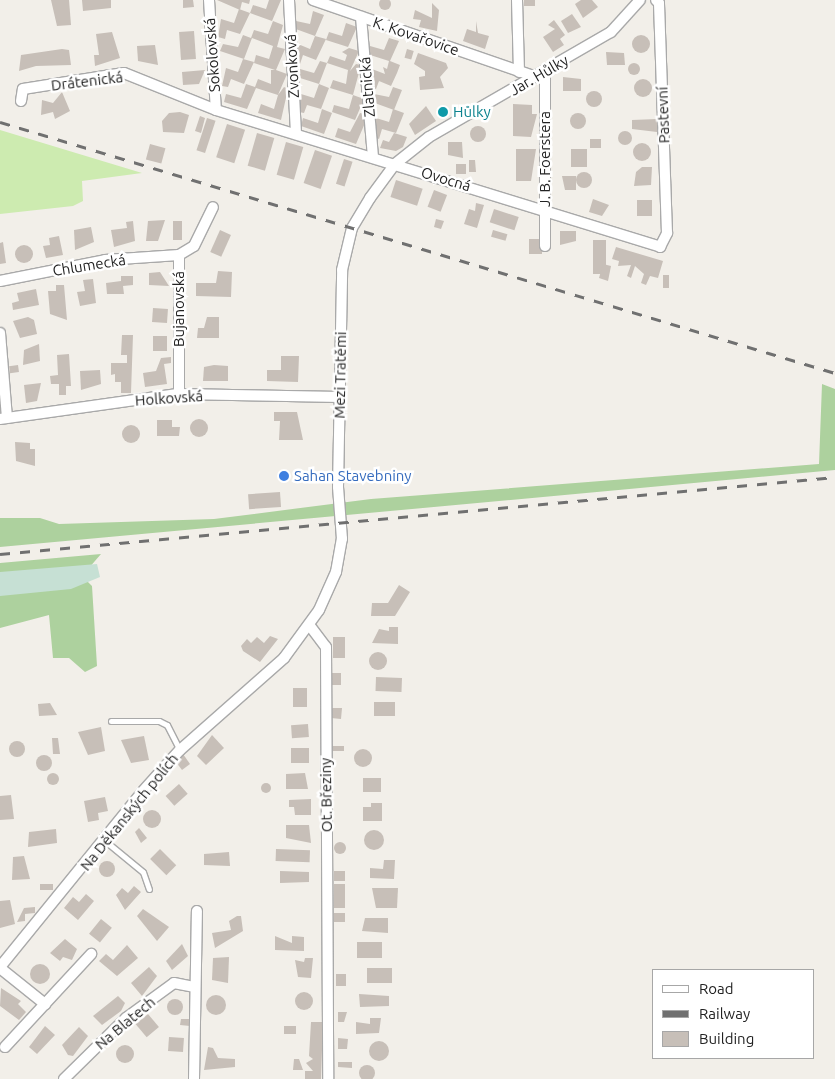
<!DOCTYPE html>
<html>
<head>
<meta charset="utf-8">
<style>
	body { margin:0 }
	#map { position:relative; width:835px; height:1079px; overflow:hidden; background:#f2efe9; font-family:Ubuntu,sans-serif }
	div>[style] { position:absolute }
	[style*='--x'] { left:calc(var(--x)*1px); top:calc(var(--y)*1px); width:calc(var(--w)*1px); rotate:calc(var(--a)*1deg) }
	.grass>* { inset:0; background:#cdebb0 }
	.forest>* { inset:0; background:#add19e }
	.wetland>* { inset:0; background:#c6e0d4 }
	.building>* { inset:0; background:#c7bfb8; transform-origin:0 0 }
	.round { border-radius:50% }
	.roads { filter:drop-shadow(1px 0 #a9a9a9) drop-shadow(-1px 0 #a9a9a9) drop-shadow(0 1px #a9a9a9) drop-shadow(0 -1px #a9a9a9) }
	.service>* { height:5px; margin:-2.5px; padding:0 2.5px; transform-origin:2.5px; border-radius:2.5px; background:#fff }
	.minor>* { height:10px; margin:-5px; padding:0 5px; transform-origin:5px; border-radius:5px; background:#fff }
	.rail>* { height:3px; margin-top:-1.5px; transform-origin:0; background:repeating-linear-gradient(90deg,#707070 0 10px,transparent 0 20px) }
	.dots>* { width:14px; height:14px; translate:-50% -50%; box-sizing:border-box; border:2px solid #fff; border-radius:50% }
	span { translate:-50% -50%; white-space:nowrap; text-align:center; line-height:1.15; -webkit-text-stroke:5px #fff; paint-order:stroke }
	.street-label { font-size:15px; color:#222 }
	.culture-label { font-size:15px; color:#0d838f }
	.left { translate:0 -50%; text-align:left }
	.shop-label { font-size:15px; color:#366cbe }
	.legend { position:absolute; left:652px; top:969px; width:162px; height:90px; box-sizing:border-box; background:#fff; border:1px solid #a7a7a7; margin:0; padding:6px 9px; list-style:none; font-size:15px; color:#222 }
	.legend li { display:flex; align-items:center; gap:10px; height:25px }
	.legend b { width:25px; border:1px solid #a7a7a7 }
</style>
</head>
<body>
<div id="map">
	<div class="grass">
		<div style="clip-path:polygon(0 130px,142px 173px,82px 181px,83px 201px,73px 206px,0 214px)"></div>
	</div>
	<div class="forest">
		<div style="clip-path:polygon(822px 384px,835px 389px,835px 470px,0 547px,0 518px,40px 518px,59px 524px,214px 519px,371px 499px,819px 464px)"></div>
		<div style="clip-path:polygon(101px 554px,82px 576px,92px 586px,97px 666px,85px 672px,69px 658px,53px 658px,49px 615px,0 628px,0 563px)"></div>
	</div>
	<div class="wetland">
		<div style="clip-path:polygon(97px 564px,100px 577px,71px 589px,0 596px,0 572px)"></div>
	</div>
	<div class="building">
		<div class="round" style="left:379px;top:-2px;width:12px;height:12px"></div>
		<div style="clip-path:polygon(51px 0,69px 0,71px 25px,57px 26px)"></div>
		<div style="clip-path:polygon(82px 0,111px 0,111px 8px,83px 11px)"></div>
		<div style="clip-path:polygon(183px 0,193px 0,194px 7px,183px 8px)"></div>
		<div style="clip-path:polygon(217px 0,250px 0,249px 4px,242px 2px,240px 10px)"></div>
		<div style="clip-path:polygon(269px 0,281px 0,272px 21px,250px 13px,253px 5px,266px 9px)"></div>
		<div style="left:524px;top:0;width:11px;height:6px"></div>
		<div style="clip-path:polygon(581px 0,592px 0,598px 7px,583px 18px,575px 4px)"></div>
		<div style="clip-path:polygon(432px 3px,439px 10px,437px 31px,419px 27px,421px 20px,413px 19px,415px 10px,432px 18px)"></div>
		<div style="clip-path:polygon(239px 9px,250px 13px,240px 34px,227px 30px,225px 39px,218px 37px,221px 19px,234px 23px)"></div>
		<div style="clip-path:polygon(313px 11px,324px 15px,315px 36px,326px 39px,316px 60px,303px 55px,300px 64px,295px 63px,298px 44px,310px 49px,315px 36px,293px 28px,296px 21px,310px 24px)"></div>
		<div style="clip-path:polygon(572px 14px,581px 27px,568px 33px,561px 21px)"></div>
		<div style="clip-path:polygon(554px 20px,565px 35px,560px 39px,564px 45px,553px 52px,543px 37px,555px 29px,548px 25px)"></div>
		<div style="clip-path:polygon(273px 21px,283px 25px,277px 47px,285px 49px,276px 70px,287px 74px,278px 95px,284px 87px,288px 89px,281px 120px,258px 113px,261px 104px,274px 109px,278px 95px,256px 88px,247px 109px,224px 102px,226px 94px,241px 98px,246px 84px,255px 87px,258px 79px,271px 84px,271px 70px,275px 70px,254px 63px,256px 55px,269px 59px,273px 46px,252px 38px,244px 59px,220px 51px,223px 44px,238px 47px,243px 35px,251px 38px,254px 30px,268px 34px)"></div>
		<div style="clip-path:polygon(476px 21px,478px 33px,489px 36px,485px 49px,463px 41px,467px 29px,476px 32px)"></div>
		<div style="clip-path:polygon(346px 23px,357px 27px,348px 47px,326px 40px,329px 32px,342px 36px)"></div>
		<div style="left:194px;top:31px;width:28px;height:15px;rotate:86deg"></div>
		<div style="clip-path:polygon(112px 32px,120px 58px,95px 66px,94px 55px,99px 55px,96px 34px)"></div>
		<div class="round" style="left:632px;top:35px;width:18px;height:18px"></div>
		<div style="clip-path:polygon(389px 38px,399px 41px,390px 61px,400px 65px,397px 73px,391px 86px,379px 81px,376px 89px,370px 88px,372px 69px,385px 74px,383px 67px,387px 69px,389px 61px,367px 54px,370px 46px,384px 50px)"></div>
		<div style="clip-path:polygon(155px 45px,158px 65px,138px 61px,137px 46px)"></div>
		<div style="clip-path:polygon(349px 48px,359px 51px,350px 71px,356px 64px,361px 65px,353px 95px,364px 99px,355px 120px,332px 112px,334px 105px,349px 109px,353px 95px,330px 88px,333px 80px,346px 84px,348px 70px,327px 63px,330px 56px,345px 61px,347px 55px,342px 52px)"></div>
		<div style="clip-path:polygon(62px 49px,69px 50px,71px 65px,36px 66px,19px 71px,21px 55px)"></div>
		<div style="left:407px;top:49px;width:7px;height:9px;rotate:16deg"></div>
		<div style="clip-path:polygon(606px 52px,624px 53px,625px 65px,607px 65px)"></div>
		<div style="clip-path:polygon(418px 53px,446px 63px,448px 68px,440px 77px,444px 88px,420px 90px,419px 77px,425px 76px,425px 71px,414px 64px)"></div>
		<div style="clip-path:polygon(243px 59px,254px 62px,244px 84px,231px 79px,228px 87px,222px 86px,226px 68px,238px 72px)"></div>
		<div style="clip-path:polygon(320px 61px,327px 63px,319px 84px,297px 77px,300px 69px,314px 73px)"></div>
		<div class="round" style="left:628px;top:63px;width:12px;height:12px"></div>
		<div style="clip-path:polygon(205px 70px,199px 84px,183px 85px,182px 72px)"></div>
		<div style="clip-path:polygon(563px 77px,581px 79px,581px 91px,563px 91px)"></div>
		<div class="round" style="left:634px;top:79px;width:18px;height:18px"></div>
		<div style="clip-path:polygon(319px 84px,329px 88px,321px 109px,307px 105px,304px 113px,299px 112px,301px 94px,314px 98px)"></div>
		<div style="clip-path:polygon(393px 87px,402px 90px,394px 110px,372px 102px,374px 94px,389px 97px)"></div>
		<div class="round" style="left:586px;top:91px;width:16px;height:16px"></div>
		<div style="clip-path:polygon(62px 92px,70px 111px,55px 119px,53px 112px,41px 115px,42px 100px,53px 103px)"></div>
		<div style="clip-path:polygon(513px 104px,532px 105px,532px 114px,537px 114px,531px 137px,513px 136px)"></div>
		<div style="clip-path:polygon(426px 106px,436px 121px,415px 135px,409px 124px)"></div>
		<div style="left:443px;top:106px;width:9px;height:8px;rotate:54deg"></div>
		<div style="clip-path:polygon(322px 109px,332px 113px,324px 134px,301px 126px,303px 118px,318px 123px)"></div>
		<div style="clip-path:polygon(393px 109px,404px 113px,396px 133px,382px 129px,379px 139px,374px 137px,376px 118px,389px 122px)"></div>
		<div style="clip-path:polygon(180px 112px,189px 115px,184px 133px,163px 132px,162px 121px,169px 113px)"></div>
		<div class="round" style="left:570px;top:113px;width:16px;height:16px"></div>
		<div style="clip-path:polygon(360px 113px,365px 114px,365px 123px,356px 144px,335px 137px,338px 128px,350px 132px)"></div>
		<div style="clip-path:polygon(200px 116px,205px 118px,201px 133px,195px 131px)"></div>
		<div style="left:207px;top:118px;width:9px;height:34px;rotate:18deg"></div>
		<div style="clip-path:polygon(657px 119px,657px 132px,632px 129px,632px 120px)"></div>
		<div style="left:227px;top:124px;width:19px;height:35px;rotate:18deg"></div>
		<div class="round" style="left:470px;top:126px;width:16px;height:16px"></div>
		<div class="round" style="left:618px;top:131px;width:14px;height:14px"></div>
		<div style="left:257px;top:133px;width:18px;height:34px;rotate:16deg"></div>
		<div style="clip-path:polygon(394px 133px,407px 137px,403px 147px,396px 151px,380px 148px,383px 140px,389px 142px)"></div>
		<div style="left:590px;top:139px;width:11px;height:9px"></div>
		<div style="left:286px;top:142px;width:18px;height:34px;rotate:16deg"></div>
		<div style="clip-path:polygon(448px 142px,462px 142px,463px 158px,448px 155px)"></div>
		<div class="round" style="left:633px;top:143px;width:18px;height:18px"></div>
		<div style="left:150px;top:144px;width:16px;height:16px;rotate:15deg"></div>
		<div style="clip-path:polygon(516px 149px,536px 149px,531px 181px,516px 181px)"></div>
		<div style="left:571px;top:149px;width:16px;height:18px"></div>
		<div style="left:315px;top:150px;width:18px;height:35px;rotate:19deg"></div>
		<div style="left:344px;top:159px;width:9px;height:26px;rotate:18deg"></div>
		<div style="clip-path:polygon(469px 160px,475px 160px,476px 172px,469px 172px)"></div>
		<div style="left:456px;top:164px;width:10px;height:10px"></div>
		<div style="clip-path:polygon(642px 167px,652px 167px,651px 185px,634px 186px,636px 172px)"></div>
		<div class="round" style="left:576px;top:172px;width:16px;height:16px"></div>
		<div style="clip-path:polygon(562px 176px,576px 176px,576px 190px,565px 190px)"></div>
		<div style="left:396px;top:180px;width:28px;height:18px;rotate:18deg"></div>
		<div style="left:434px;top:190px;width:14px;height:18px;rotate:21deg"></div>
		<div style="clip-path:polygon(593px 199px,609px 205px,602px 216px,589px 212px)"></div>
		<div style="left:652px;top:200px;width:16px;height:15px;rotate:90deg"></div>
		<div style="clip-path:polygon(476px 203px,484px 205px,477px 228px,464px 224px,469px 209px,475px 211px)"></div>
		<div style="left:494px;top:209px;width:26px;height:14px;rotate:18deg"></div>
		<div style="clip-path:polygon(436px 219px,444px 221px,441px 229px,434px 227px)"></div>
		<div style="clip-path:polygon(165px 220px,158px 241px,146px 241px,148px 221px)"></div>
		<div style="clip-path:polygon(133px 221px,135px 241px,114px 247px,111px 230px,127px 228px,126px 222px)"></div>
		<div style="left:173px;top:221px;width:9px;height:19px"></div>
		<div style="clip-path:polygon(91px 227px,94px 242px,75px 250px,74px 230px)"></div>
		<div style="left:220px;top:230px;width:12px;height:24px;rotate:24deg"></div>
		<div style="left:493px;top:230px;width:15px;height:7px;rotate:16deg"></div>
		<div style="clip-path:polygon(560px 231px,576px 231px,576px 241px,560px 245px)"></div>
		<div style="clip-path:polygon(59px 236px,63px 255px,46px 258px,43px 246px,50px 245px,49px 238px)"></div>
		<div style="left:529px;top:239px;width:13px;height:15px"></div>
		<div style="left:593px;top:240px;width:13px;height:34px"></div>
		<div style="clip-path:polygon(3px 242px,6px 263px,0 264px,0 243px)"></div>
		<div class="round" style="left:15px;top:245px;width:18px;height:18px"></div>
		<div style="clip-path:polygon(616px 247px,663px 261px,658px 278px,650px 276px,646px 285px,641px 283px,644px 274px,635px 266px,631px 278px,627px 276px,631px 265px,618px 266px,619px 261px,612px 259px)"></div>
		<div style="clip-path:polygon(603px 264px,611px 266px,608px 281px,599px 278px)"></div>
		<div style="clip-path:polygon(218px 271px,232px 272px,231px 297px,196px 296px,196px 283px,216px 283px)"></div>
		<div style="clip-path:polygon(160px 272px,169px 286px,149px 285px,149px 273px)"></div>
		<div style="left:663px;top:275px;width:6px;height:13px"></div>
		<div style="clip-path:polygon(121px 276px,133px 276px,133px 285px,123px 286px,124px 294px,107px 294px,106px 283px,121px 281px)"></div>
		<div style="clip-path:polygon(93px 279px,96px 303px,80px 306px,77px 292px,85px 291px,83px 280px)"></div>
		<div style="clip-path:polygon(56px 285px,64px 285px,67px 320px,50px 314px,48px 291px,56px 291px)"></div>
		<div style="clip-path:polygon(36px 289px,39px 305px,13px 310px,12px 303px,19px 301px,17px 293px)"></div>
		<div style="left:153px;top:308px;width:15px;height:14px;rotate:4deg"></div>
		<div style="clip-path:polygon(28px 317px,34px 320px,37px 334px,20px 338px,13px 321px)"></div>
		<div style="clip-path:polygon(207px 317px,219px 317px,219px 338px,197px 338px,198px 328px,204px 328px)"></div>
		<div style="clip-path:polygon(122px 335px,133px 335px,131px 393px,121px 393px,121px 382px,115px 382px,115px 374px,111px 375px,111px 363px,127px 363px,127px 355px,121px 355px)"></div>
		<div style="left:153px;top:336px;width:14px;height:15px"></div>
		<div style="clip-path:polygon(39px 344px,40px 361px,23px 365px,24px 350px)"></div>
		<div style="clip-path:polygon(69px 354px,71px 386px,66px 386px,66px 395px,59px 395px,59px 384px,51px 384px,50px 376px,58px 375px,57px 355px)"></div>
		<div style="clip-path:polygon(281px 356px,299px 356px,298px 382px,267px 381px,267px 370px,281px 370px)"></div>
		<div style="clip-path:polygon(171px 357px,171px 363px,164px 364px,167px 384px,145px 387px,143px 373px,156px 371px,161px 358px)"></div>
		<div style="left:18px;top:365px;width:7px;height:9px;rotate:82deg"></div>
		<div style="clip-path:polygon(214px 365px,228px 366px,228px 381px,203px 381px,204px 367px)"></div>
		<div style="clip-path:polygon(100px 370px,101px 384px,81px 390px,80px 371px)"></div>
		<div style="clip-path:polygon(41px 383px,37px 401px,26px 403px,24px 385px)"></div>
		<div style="clip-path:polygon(274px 412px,297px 412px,303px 440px,279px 440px,280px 421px,274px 421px)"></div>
		<div class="round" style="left:190px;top:419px;width:18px;height:18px"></div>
		<div style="clip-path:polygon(157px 420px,172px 420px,172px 427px,180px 427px,179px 436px,157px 436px)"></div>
		<div class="round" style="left:122px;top:425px;width:18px;height:18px"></div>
		<div style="clip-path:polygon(15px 442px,30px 443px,30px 449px,35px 449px,35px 466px,16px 461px)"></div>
		<div style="left:280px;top:492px;width:15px;height:32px;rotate:86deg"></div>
		<div style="clip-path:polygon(399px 585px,410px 592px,395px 616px,371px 616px,372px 603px,388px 603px)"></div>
		<div style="clip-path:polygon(389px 627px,398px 627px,398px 644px,372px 643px,379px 629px,389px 631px)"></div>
		<div style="clip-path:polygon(270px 636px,278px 639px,260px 662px,243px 651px,241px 646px,247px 639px,251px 643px,257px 637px,264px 643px)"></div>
		<div style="left:333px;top:637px;width:12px;height:21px"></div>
		<div class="round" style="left:369px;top:652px;width:18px;height:18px"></div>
		<div style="left:332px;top:673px;width:9px;height:12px"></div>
		<div style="left:376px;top:677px;width:26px;height:14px;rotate:2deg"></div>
		<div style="left:307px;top:688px;width:19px;height:14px;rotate:90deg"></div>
		<div style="left:374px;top:702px;width:21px;height:14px"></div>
		<div style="clip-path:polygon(50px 703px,57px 715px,39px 716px,38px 704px)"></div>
		<div style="clip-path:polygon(331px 708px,342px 708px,341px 719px,331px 718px)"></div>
		<div style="left:308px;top:724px;width:13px;height:17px;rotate:86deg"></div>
		<div style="clip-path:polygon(101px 727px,105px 751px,88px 755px,78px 732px)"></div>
		<div style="clip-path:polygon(212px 735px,224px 748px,206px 765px,197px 756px)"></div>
		<div style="clip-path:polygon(144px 736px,149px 760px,131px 763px,121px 740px)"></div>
		<div style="clip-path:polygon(52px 738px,58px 738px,60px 754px,53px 754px)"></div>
		<div class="round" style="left:9px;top:741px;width:16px;height:16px"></div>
		<div style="left:332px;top:746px;width:12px;height:5px"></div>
		<div style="left:291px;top:748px;width:18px;height:15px"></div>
		<div class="round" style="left:354px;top:749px;width:18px;height:18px"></div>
		<div style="clip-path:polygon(183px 754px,190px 764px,182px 770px,176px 762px)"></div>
		<div class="round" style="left:36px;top:755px;width:16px;height:16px"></div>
		<div class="round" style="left:47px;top:773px;width:12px;height:12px"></div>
		<div style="clip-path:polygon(305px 773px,308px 789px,286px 789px,286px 774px)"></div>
		<div style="left:363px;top:778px;width:18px;height:14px"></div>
		<div class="round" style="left:261px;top:783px;width:10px;height:10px"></div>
		<div style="left:179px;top:784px;width:13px;height:18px;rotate:48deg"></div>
		<div style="clip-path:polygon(11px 795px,14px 819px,0 820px,0 796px)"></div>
		<div style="clip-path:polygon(105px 797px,108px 811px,98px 813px,99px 820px,88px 822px,84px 801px)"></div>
		<div style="clip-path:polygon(311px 799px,311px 815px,295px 815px,294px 807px,289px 807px,289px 800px)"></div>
		<div style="clip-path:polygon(371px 803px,382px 803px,382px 821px,363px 821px,363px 807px,371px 807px)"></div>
		<div class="round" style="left:143px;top:810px;width:18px;height:18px"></div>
		<div style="clip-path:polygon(286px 825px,309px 825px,311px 843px,286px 838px)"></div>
		<div style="clip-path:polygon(139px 828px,147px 838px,141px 843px,135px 832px)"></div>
		<div style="clip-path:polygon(56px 829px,57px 843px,28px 847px,29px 832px)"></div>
		<div class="round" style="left:364px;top:830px;width:20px;height:20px"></div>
		<div class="round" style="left:334px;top:842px;width:12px;height:12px"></div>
		<div style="left:160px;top:849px;width:23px;height:14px;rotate:45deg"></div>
		<div style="left:276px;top:849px;width:34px;height:12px;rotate:2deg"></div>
		<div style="clip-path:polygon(229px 852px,230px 866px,204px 865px,204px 854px)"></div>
		<div style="clip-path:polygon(24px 856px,30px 879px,12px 880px,13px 857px)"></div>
		<div style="clip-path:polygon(384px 860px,395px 860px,394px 879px,370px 878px,370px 868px,383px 869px)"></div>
		<div class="round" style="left:99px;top:861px;width:16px;height:16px"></div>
		<div style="clip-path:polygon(280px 871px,309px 872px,309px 882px,280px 883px)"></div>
		<div style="left:334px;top:871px;width:11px;height:10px"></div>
		<div style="left:40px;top:884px;width:13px;height:6px"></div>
		<div style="left:334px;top:884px;width:11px;height:24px"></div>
		<div style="clip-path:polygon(134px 886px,141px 892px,125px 910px,116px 895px,122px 888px,128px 893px)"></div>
		<div style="clip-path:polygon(372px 888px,398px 888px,397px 908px,376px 908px)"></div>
		<div style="clip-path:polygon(86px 894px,94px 901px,78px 920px,64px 908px,73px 897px,79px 902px)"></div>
		<div style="clip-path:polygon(10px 900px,15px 924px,0 928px,0 901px)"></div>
		<div style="clip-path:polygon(35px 907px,35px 913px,25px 914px,25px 921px,17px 922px,24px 908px)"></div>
		<div style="clip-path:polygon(143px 909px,169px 927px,157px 941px,137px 916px)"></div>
		<div style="left:334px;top:913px;width:11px;height:9px"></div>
		<div style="clip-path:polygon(237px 916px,241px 916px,243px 931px,215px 948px,212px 933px,231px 930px,229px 921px)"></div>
		<div style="clip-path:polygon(365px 918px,388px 918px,388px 933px,362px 931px)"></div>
		<div style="left:101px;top:919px;width:14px;height:19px;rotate:39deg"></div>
		<div style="clip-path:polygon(275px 936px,292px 943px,292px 936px,304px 937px,304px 951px,275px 950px)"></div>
		<div style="clip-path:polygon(65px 939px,77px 949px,72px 960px,63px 957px,60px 961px,50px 953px)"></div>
		<div style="left:357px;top:942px;width:25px;height:16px"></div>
		<div style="clip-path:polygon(182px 944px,188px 956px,172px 970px,166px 961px)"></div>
		<div style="clip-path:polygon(127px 945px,138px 958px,117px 976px,99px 961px,106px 954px,113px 960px)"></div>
		<div style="clip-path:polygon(229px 957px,228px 983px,212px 980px,213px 958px)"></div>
		<div style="clip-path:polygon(305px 958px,313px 958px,311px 978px,298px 977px,295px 960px,304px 962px)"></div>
		<div class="round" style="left:30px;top:964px;width:20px;height:20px"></div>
		<div style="clip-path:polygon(149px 967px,157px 976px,142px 996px,131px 983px)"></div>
		<div style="left:392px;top:968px;width:15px;height:25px;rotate:90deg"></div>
		<div style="left:336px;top:974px;width:10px;height:12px"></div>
		<div style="clip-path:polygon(1px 988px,21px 1001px,18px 1004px,26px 1012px,19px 1020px,0 1006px)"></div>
		<div class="round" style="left:295px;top:992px;width:18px;height:18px"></div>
		<div style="clip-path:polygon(359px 994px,389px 996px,389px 1006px,360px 1007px)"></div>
		<div class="round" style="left:206px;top:995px;width:20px;height:20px"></div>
		<div style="clip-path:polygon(118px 996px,125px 1003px,121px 1011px,102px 1025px,93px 1016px)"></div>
		<div class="round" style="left:167px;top:999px;width:16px;height:16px"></div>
		<div style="clip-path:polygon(338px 1012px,347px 1012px,344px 1022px,338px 1022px)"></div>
		<div style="left:148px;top:1014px;width:17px;height:16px;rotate:50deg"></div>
		<div style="clip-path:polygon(370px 1018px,381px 1018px,379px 1033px,356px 1034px,356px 1022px,370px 1024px)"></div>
		<div style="clip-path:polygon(181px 1019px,190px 1019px,190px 1026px,180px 1025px)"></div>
		<div style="clip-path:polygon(311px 1022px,323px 1022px,321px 1079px,305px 1079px,305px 1071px,313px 1071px,306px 1063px,313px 1059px,309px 1056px)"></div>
		<div style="clip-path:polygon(45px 1026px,55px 1035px,37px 1054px,29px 1047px)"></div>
		<div style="left:284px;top:1026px;width:12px;height:8px"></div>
		<div style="clip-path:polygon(79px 1027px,88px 1036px,73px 1056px,68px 1055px,62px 1045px)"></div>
		<div style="left:169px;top:1037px;width:15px;height:14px;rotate:4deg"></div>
		<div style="clip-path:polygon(338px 1038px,348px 1039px,347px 1049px,338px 1049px)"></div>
		<div class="round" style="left:369px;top:1041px;width:20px;height:20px"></div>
		<div class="round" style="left:116px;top:1045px;width:18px;height:18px"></div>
		<div style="clip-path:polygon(208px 1047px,213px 1048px,218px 1058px,235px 1059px,235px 1067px,204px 1070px)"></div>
		<div style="clip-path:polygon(294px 1059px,299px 1059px,303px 1070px,293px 1070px)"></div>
		<div style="clip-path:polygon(338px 1062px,352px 1062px,352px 1068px,338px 1067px)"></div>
		<div class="round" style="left:359px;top:1065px;width:16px;height:16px"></div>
	</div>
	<div class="roads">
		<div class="service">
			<div style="--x:111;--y:721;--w:48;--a:0"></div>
			<div style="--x:159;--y:721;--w:9;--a:27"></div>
			<div style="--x:167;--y:725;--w:28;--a:63"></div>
			<div style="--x:104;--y:840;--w:50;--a:39.4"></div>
			<div style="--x:143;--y:872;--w:18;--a:71"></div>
		</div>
		<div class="minor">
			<div style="--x:209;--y:0;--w:110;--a:86.4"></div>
			<div style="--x:289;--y:0;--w:132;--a:87"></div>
			<div style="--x:313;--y:0;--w:237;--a:19"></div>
			<div style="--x:517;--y:0;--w:72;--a:88.4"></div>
			<div style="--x:361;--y:17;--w:141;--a:85.1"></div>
			<div style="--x:545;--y:73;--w:173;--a:90"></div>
			<div style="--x:21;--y:101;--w:12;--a:-81"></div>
			<div style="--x:23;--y:89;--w:102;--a:-9"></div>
			<div style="--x:124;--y:73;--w:99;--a:21.9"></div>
			<div style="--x:216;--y:110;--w:465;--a:17.1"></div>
			<div style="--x:660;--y:247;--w:16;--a:-63"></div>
			<div style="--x:667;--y:233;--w:230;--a:-92"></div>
			<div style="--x:659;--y:3;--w:4;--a:-135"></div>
			<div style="--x:0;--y:281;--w:107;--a:-11.3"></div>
			<div style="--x:105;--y:260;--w:74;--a:-3.9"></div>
			<div style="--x:179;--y:255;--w:17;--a:-31"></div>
			<div style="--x:194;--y:246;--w:43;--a:-64"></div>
			<div style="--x:0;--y:333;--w:85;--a:85.3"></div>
			<div style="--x:179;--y:394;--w:139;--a:-90"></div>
			<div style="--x:0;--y:419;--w:181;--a:-8"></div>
			<div style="--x:179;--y:394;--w:161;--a:1.1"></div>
			<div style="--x:310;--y:626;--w:26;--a:53"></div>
			<div style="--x:326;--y:647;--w:432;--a:89.7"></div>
			<div style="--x:0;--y:967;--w:225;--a:-50.9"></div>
			<div style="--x:142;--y:792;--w:57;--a:-47.9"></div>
			<div style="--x:180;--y:750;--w:139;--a:-41.5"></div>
			<div style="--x:284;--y:658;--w:59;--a:-53.9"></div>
			<div style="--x:319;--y:610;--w:42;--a:-65.9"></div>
			<div style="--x:336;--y:572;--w:34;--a:-80"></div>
			<div style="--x:342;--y:539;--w:52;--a:-94.4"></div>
			<div style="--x:338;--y:487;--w:217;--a:-88.9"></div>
			<div style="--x:342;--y:270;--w:43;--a:-76.6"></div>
			<div style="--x:352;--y:228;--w:35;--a:-59"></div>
			<div style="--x:370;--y:198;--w:42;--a:-53.7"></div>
			<div style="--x:395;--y:164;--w:43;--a:-38.5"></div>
			<div style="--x:429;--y:137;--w:210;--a:-30"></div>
			<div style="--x:611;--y:32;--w:43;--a:-47.8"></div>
			<div style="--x:0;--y:968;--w:58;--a:38.7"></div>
			<div style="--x:5;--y:1047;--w:127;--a:-47.2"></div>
			<div style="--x:64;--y:1079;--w:87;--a:-44.5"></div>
			<div style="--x:126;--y:1018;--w:59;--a:-36.1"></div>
			<div style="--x:174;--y:983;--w:20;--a:11"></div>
			<div style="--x:194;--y:1079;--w:168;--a:-89"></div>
		</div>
	</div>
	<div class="rail">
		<div style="--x:0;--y:122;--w:872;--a:16.73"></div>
		<div style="--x:0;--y:554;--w:839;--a:-5.27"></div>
	</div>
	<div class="dots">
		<div style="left:443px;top:112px;background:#0f9aa8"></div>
		<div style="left:284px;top:476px;background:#3f7fe0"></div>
	</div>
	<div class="street-label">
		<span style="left:416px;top:36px;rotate:19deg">K. Kovařovice</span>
		<span style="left:212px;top:55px;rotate:-94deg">Sokolovská</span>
		<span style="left:292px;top:66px;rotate:-93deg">Zvonková</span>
		<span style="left:539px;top:75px;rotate:-30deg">Jar. Hůlky</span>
		<span style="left:87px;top:81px;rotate:-7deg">Drátenická</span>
		<span style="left:367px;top:87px;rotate:-95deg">Zlatnická</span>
		<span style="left:663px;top:115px;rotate:-92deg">Pastevní</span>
		<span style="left:545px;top:159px;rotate:-90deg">J. B. Foerstera</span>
		<span style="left:446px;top:179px;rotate:17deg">Ovocná</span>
		<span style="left:89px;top:265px;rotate:-9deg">Chlumecká</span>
		<span style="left:179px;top:309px;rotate:-90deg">Bujanovská</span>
		<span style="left:340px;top:375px;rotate:-89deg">Mezi Tratěmi</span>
		<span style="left:169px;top:398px;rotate:-4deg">Holkovská</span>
		<span style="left:326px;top:795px;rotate:-91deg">Ot. Březiny</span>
		<span style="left:129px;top:812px;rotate:-51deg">Na Děkanských polích</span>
		<span style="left:125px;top:1023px;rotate:-40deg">Na Blatech</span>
	</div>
	<div class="culture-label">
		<span class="left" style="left:453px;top:112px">Hůlky</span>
	</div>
	<div class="shop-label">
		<span class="left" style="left:294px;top:476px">Sahan Stavebniny</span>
	</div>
	<ul class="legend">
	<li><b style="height:6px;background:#fff"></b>Road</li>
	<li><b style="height:6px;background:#707070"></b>Railway</li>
	<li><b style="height:14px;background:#c7bfb8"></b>Building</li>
	</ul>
</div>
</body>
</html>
